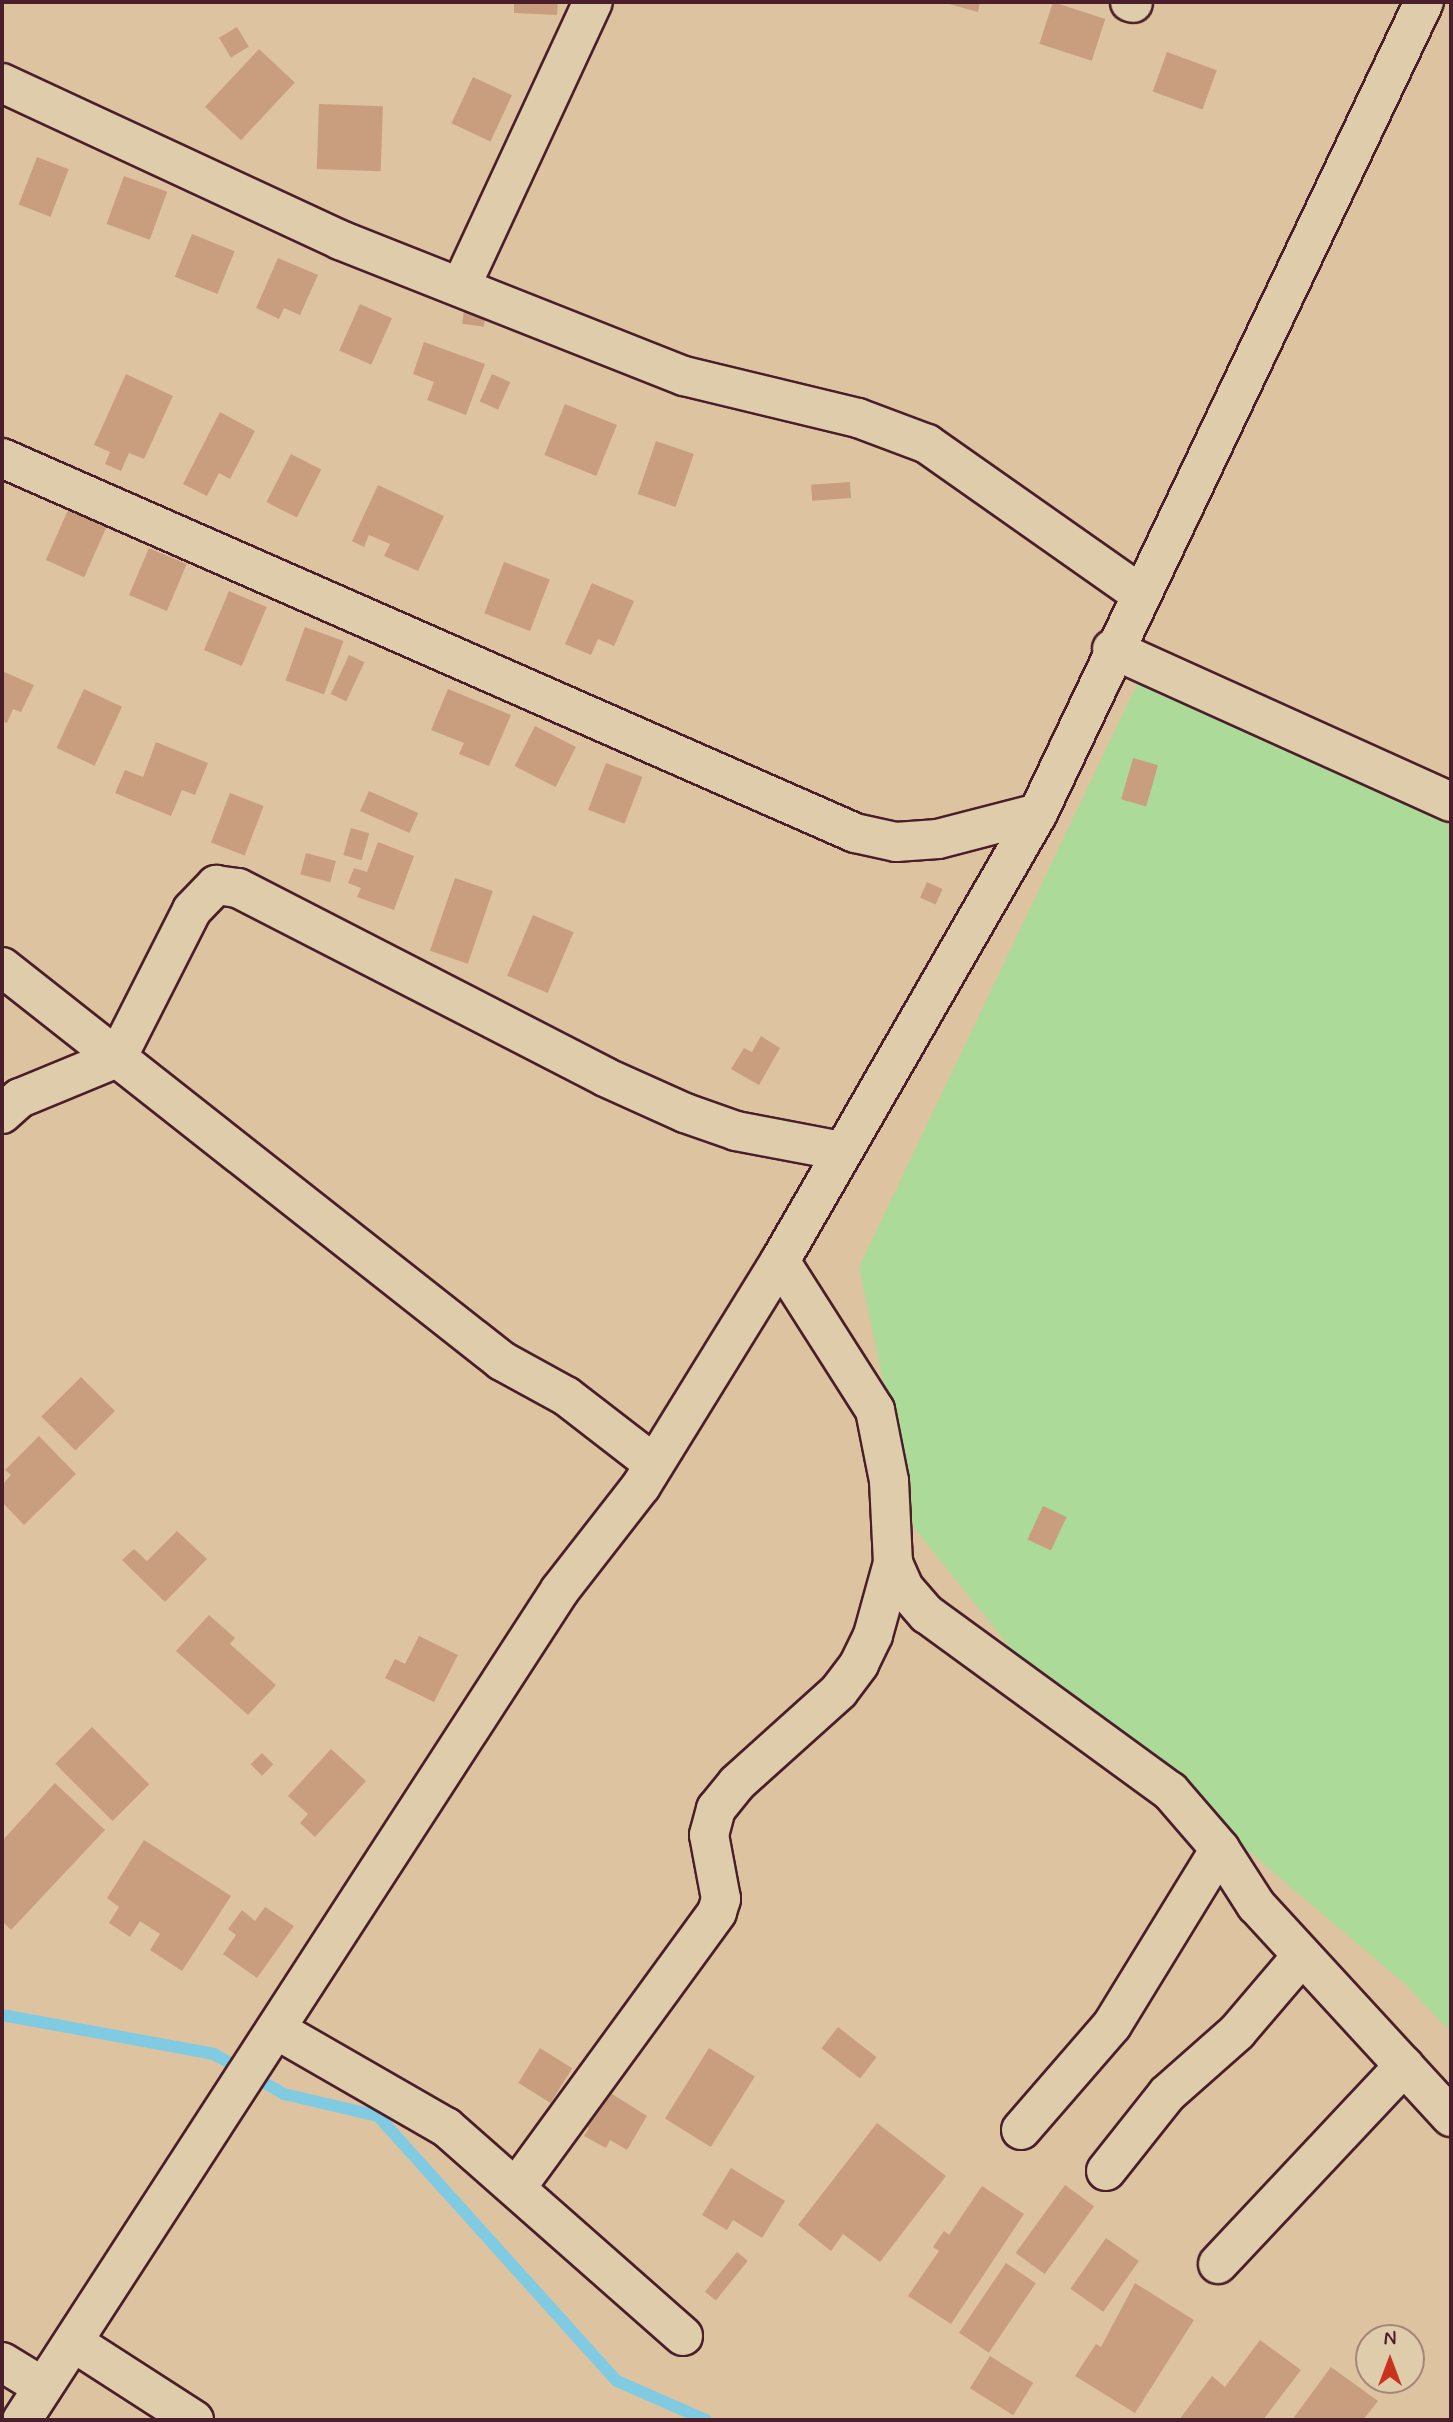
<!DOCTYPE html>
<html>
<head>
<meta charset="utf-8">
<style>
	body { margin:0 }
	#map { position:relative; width:1453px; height:2422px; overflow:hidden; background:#dec3a1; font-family:Mynerve,sans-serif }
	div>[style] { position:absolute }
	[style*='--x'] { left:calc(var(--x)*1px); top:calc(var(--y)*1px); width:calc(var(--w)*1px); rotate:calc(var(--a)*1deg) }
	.green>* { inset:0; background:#acda99 }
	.stream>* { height:12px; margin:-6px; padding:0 6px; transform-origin:6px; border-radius:6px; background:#81cbe2 }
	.building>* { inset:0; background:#c99e7f; transform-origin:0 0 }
	.roads { filter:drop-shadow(2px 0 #4a1f2b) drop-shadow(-2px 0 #4a1f2b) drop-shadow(0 2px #4a1f2b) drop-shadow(0 -2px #4a1f2b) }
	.minor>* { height:38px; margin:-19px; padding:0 19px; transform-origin:19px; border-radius:19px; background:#dfccaa }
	span { translate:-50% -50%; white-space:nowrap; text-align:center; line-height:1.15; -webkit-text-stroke:5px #dfccaa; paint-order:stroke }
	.frame { position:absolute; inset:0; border:4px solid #4a1f2b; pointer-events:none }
	.north { position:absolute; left:1355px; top:2324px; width:70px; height:70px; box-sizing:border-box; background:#dfccaa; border:2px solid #a38777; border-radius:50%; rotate:0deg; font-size:19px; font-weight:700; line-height:28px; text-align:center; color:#4a1f2b }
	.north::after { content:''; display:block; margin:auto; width:24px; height:32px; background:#c8321e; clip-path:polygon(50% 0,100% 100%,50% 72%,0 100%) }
</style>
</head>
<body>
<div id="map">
	<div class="green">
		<div style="clip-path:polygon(1139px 680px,1451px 822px,1451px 2032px,1406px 1985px,1013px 1651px,914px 1528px,859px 1267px)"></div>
	</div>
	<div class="stream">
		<div style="--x:2;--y:2015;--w:216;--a:10.4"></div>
		<div style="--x:214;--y:2054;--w:81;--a:29.7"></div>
		<div style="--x:284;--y:2094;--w:97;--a:13.2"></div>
		<div style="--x:378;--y:2116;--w:357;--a:48"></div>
		<div style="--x:617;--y:2381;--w:97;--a:23.7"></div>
	</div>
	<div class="building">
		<div style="clip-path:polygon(514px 2px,558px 2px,557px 15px,514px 13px)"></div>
		<div style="clip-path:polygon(942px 2px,980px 2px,978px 12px)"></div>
		<div style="left:1053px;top:2px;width:55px;height:44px;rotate:18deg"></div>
		<div style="left:237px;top:27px;width:23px;height:21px;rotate:59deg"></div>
		<div style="left:259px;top:49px;width:49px;height:79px;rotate:43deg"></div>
		<div style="left:1167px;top:52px;width:53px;height:42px;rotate:20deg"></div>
		<div style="left:473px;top:77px;width:43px;height:51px;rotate:25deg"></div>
		<div style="left:319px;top:104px;width:64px;height:65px;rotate:2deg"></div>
		<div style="left:37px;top:157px;width:34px;height:51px;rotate:21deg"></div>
		<div style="left:124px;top:176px;width:46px;height:51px;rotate:20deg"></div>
		<div style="left:192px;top:234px;width:46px;height:46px;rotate:22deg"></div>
		<div style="clip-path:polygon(278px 258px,318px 275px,300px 315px,284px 308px,279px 319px,256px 308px)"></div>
		<div style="left:465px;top:303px;width:22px;height:21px;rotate:8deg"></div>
		<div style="left:360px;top:304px;width:35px;height:51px;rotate:24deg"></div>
		<div style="clip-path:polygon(424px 342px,485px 364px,466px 415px,427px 400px,434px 382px,413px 374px)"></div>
		<div style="clip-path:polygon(126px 374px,173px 396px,144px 459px,129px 453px,121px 471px,105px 464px,110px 452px,94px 445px)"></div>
		<div style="left:492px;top:374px;width:20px;height:30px;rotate:24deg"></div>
		<div style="left:565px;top:404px;width:56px;height:55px;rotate:22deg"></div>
		<div style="clip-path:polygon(220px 412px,255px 431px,230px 479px,219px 473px,207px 496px,183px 484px)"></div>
		<div style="left:656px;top:441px;width:40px;height:56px;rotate:19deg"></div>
		<div style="left:291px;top:454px;width:34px;height:54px;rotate:27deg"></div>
		<div style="left:850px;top:482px;width:16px;height:39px;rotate:86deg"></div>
		<div style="clip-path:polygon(378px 485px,444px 516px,418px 571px,384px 556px,390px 544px,369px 535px,364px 547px,352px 541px)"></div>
		<div style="left:69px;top:508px;width:42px;height:57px;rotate:24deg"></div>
		<div style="left:149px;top:548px;width:41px;height:51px;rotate:23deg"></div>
		<div style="left:504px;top:562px;width:49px;height:55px;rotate:21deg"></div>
		<div style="clip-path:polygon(592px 583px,634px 601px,614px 646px,598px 639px,591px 655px,565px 644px)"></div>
		<div style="left:229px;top:591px;width:41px;height:64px;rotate:23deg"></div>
		<div style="left:305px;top:627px;width:41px;height:57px;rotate:20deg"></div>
		<div style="left:349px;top:655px;width:17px;height:43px;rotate:25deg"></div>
		<div style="clip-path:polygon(2px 671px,34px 685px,21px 712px,13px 709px,7px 723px,2px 721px)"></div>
		<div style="left:84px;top:689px;width:42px;height:65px;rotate:25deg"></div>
		<div style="clip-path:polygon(448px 689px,511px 715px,489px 766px,459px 754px,464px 743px,431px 730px)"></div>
		<div style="left:535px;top:726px;width:46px;height:45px;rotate:27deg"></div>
		<div style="clip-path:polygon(156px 742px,208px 763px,195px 795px,182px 790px,171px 816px,115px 793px,125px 770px,143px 777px)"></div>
		<div style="left:1133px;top:758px;width:26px;height:43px;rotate:16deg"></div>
		<div style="left:606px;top:763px;width:39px;height:50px;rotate:21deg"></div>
		<div style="left:369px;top:791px;width:54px;height:22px;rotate:24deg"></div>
		<div style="left:230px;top:793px;width:36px;height:53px;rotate:21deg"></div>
		<div style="left:351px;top:828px;width:19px;height:28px;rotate:16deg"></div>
		<div style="clip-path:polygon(378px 842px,414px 856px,394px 910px,357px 897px,361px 888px,348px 883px,354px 868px,367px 872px)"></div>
		<div style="left:306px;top:853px;width:31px;height:22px;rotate:15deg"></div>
		<div style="left:455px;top:878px;width:40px;height:77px;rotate:19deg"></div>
		<div style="left:927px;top:882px;width:17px;height:17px;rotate:24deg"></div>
		<div style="left:533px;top:915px;width:44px;height:66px;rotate:23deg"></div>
		<div style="clip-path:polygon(761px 1036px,780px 1048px,759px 1085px,731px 1069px,744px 1048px,752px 1052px)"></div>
		<div style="left:81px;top:1377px;width:48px;height:56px;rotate:45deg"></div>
		<div style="clip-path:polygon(39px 1436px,76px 1474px,24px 1525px,2px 1502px,2px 1485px,11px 1475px,5px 1470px)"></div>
		<div style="left:1043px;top:1506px;width:26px;height:37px;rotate:25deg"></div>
		<div style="clip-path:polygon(177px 1531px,207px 1559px,165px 1602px,122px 1560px,134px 1549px,147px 1561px)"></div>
		<div style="clip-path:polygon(209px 1615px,235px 1638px,230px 1644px,276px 1685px,248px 1715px,176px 1651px)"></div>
		<div style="clip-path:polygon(419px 1636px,458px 1655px,434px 1702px,385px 1678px,395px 1659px,405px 1664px)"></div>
		<div style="left:92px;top:1727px;width:81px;height:52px;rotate:45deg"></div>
		<div style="clip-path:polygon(331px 1749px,366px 1781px,315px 1837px,300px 1823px,308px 1814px,288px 1796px)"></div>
		<div style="left:262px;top:1753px;width:16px;height:16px;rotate:45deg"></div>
		<div style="clip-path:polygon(55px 1783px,105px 1830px,11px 1930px,2px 1921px,2px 1841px)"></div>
		<div style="clip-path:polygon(144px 1840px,231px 1896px,182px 1971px,150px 1950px,160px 1934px,140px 1921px,130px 1937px,109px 1923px,119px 1907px,107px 1898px)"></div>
		<div style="clip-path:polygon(265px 1907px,294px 1926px,257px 1978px,223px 1954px,236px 1935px,228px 1929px,242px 1910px,255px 1921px)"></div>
		<div style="left:838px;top:2027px;width:49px;height:27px;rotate:38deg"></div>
		<div style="left:540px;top:2048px;width:38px;height:41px;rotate:32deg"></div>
		<div style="left:709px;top:2048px;width:54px;height:83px;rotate:32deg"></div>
		<div style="clip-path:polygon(598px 2085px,647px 2116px,627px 2150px,610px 2140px,606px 2148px,584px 2136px,589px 2128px,577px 2120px)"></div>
		<div style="clip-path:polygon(877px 2123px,946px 2176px,880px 2262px,843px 2234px,831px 2251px,798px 2225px)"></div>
		<div style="clip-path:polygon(731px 2168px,785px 2201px,762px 2238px,733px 2220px,727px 2230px,702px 2215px)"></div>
		<div style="left:1065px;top:2185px;width:36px;height:84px;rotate:36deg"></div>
		<div style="clip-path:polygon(982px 2186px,1024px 2214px,951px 2324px,908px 2296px,939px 2251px,933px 2247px,944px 2231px,949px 2235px)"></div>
		<div style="left:1106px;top:2238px;width:40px;height:62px;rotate:35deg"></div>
		<div style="left:737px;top:2252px;width:14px;height:51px;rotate:39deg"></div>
		<div style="left:1006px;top:2263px;width:36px;height:84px;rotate:34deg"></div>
		<div style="clip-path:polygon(1135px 2283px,1194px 2320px,1135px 2413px,1075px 2376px,1096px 2344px,1101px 2347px)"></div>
		<div style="clip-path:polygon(1260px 2340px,1301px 2370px,1263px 2420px,1179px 2420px,1212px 2376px,1225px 2387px)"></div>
		<div style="left:990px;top:2356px;width:51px;height:38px;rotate:32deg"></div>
		<div style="clip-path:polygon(1331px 2367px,1378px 2401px,1363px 2420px,1292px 2420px)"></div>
	</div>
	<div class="roads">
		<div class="minor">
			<div style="--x:1130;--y:2;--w:3;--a:18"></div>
			<div style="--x:2;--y:83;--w:373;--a:24.9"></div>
			<div style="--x:340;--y:240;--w:370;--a:21.6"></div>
			<div style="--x:684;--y:376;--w:179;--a:13.6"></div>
			<div style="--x:858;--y:418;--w:74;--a:20.6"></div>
			<div style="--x:927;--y:444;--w:259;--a:35.1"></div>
			<div style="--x:461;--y:286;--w:313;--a:-65.1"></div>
			<div style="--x:2;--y:458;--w:932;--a:23.73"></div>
			<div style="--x:855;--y:833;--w:42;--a:12.4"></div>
			<div style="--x:896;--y:842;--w:42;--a:-4.1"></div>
			<div style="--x:938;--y:839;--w:103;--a:-14.6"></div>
			<div style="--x:1112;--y:649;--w:372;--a:24.3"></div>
			<div style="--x:2;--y:967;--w:637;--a:38.24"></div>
			<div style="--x:502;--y:1361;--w:73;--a:28.7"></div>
			<div style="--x:566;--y:1396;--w:111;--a:37.7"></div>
			<div style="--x:2;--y:1114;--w:24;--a:-42"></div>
			<div style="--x:20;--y:1098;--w:105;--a:-22.4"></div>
			<div style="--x:117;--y:1058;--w:166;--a:-63.1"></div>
			<div style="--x:192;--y:910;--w:35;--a:-46"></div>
			<div style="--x:216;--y:885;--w:22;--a:8"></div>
			<div style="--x:238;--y:888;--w:413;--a:27.2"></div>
			<div style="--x:605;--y:1077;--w:88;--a:24.2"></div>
			<div style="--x:685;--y:1113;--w:54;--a:19.4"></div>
			<div style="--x:736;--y:1131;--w:108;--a:10.7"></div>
			<div style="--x:780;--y:1261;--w:177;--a:57.5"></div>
			<div style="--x:875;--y:1410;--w:72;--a:78.8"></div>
			<div style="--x:889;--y:1481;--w:82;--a:87.2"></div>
			<div style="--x:893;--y:1563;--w:27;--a:66"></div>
			<div style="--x:904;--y:1588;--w:35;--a:49"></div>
			<div style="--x:927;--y:1614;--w:301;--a:36.1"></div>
			<div style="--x:1170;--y:1791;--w:77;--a:49.2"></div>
			<div style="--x:1220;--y:1849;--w:67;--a:57.3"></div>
			<div style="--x:1256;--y:1905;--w:288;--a:47.4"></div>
			<div style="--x:277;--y:2030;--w:195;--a:29.9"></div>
			<div style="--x:446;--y:2127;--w:316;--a:41.4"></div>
			<div style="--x:1021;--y:2130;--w:139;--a:-49.1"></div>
			<div style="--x:1112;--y:2025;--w:206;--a:-58.5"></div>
			<div style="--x:1106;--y:2171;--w:98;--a:-51.6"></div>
			<div style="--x:1167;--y:2094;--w:94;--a:-41.5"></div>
			<div style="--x:1237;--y:2032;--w:100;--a:-49.5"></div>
			<div style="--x:516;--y:2188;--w:341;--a:-53.9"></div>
			<div style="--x:717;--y:1912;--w:14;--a:-73"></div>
			<div style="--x:721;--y:1899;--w:65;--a:-100.6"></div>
			<div style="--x:709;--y:1835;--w:27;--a:-75"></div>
			<div style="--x:716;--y:1809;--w:33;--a:-51"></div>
			<div style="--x:737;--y:1783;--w:137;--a:-42"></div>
			<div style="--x:839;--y:1691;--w:34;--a:-53"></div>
			<div style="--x:859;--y:1664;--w:32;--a:-64"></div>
			<div style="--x:873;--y:1635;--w:75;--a:-74.5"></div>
			<div style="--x:1218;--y:2264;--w:272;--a:-46.8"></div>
			<div style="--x:73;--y:2342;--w:144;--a:32.8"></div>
			<div style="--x:2;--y:2362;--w:48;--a:31.4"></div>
			<div style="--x:22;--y:2420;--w:989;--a:-57.05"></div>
			<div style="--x:560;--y:1590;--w:132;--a:-52.1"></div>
			<div style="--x:641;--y:1486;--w:264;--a:-58.3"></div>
			<div style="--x:780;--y:1261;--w:517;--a:-60.06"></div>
			<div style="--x:1038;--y:813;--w:898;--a:-64.55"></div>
		</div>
	</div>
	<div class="frame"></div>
	<div class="north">N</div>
</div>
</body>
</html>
